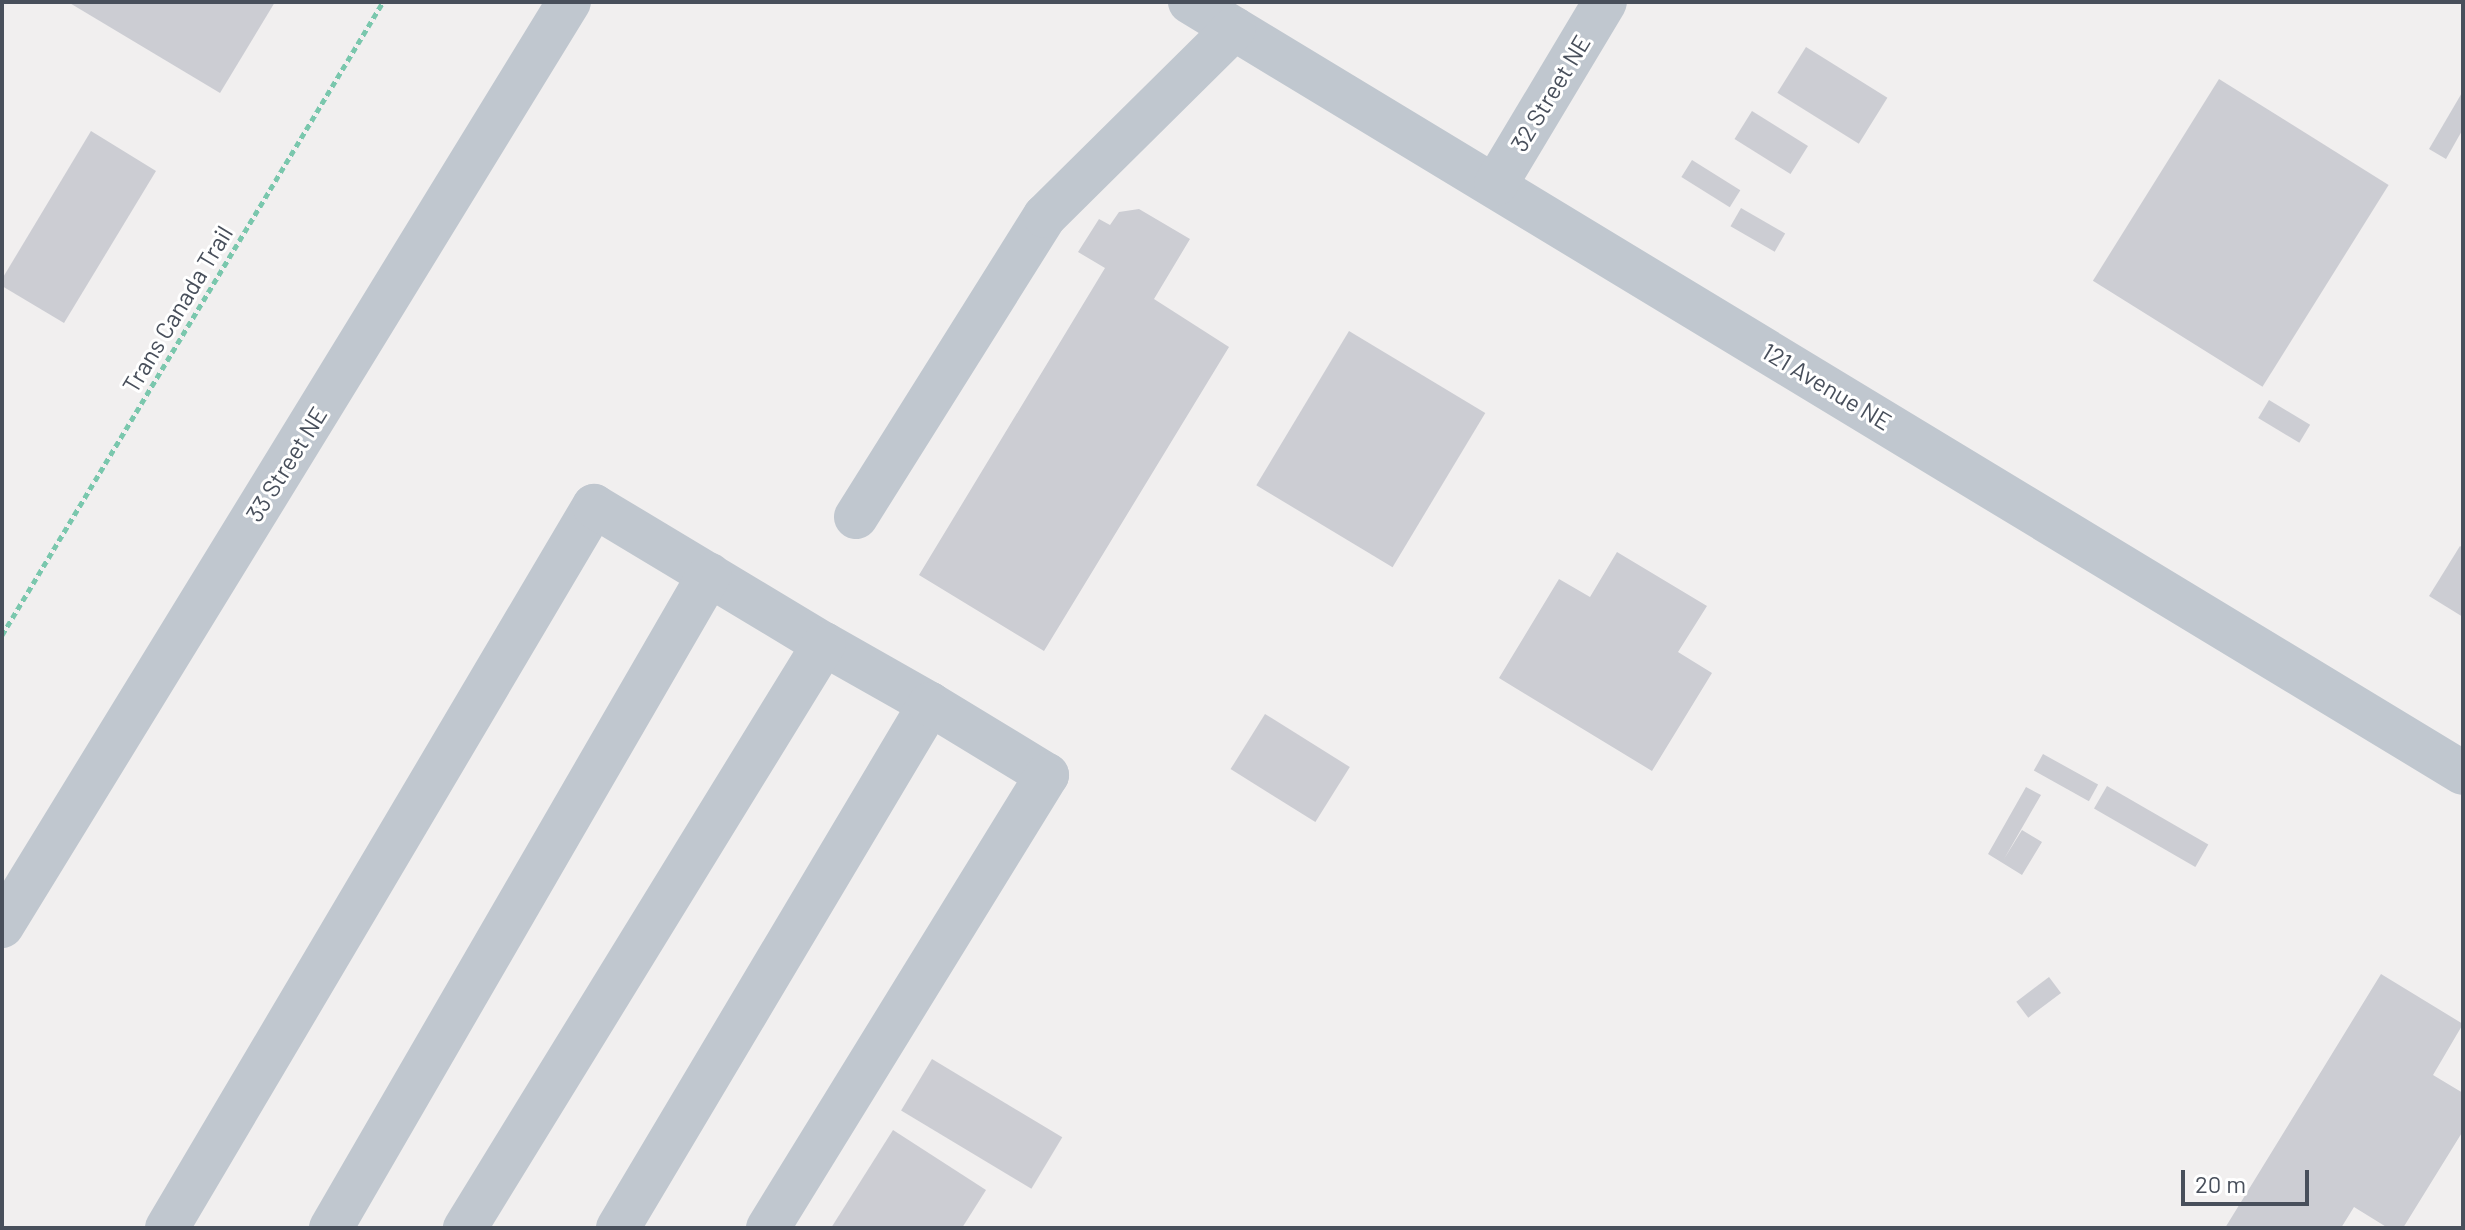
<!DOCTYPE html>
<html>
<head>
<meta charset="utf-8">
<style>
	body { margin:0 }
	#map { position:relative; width:2465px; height:1230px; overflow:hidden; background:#f1efef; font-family:Barlow,sans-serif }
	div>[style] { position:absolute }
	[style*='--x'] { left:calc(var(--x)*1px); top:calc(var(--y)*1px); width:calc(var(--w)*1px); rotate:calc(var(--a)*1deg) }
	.building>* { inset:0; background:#cccdd3; transform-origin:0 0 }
	.path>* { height:5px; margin-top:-2.5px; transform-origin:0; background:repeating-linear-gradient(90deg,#7ac7ad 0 6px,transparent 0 10px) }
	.minor>* { height:44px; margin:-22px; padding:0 22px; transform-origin:22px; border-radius:22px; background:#c0c7cf }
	span { translate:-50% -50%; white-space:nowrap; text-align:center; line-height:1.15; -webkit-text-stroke:6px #fff; paint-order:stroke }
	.street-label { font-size:24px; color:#484f5b }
	.frame { position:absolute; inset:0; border:4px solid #484f5b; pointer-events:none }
	.scale { position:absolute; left:2181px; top:1170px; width:128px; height:36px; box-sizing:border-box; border:4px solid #484f5b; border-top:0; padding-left:10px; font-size:24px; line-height:28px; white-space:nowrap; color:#484f5b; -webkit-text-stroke:6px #fff; paint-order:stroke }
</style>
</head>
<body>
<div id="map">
	<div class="building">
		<div style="clip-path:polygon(68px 2px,275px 2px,220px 93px)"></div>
		<div style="left:1806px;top:47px;width:96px;height:54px;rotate:32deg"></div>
		<div style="left:2219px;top:79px;width:200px;height:238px;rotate:32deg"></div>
		<div style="clip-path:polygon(2463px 91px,2463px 129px,2446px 159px,2429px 149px)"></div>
		<div style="left:1752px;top:111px;width:66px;height:33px;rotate:32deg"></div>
		<div style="clip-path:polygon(91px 131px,156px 171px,64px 323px,2px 286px,2px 279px)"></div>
		<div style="left:1692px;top:160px;width:57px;height:20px;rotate:32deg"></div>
		<div style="left:1741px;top:208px;width:51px;height:21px;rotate:30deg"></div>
		<div style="clip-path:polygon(1139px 209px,1190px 239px,1154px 299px,1229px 347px,1044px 651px,919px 575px,1105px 268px,1078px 252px,1099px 219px,1110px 225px,1119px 212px)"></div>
		<div style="left:1349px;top:331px;width:159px;height:180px;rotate:31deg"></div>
		<div style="left:2269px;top:400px;width:48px;height:21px;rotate:31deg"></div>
		<div style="clip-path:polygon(2460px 546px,2463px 548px,2463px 617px,2429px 596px)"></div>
		<div style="clip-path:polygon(1617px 552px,1707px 606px,1678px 652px,1712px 673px,1652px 771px,1499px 678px,1559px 579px,1590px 597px)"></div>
		<div style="left:1265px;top:714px;width:100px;height:65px;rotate:32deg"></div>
		<div style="left:2043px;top:754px;width:63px;height:19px;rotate:29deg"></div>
		<div style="left:2107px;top:786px;width:117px;height:26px;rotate:30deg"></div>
		<div style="clip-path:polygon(2026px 787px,2041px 795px,2004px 859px,2022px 830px,2042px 842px,2022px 875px,1988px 854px)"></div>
		<div style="clip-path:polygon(2381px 974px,2463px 1024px,2433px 1075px,2463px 1093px,2463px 1131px,2403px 1228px,2388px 1228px,2354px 1207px,2341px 1228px,2225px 1228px)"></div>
		<div style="left:2049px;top:977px;width:20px;height:41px;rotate:53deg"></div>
		<div style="left:932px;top:1059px;width:152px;height:60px;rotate:31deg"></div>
		<div style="clip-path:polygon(893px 1130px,986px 1190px,962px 1228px,831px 1228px)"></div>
	</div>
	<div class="path">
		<div style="--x:2;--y:635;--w:739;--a:-58.96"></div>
	</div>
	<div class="minor">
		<div style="--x:1190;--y:2;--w:1488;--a:31.2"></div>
		<div style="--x:1496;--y:184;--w:212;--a:-59.1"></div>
		<div style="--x:856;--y:517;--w:355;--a:-57.9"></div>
		<div style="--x:1045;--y:216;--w:266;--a:-44.7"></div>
		<div style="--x:824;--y:644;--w:122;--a:29.5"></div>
		<div style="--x:2;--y:926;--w:1084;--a:-58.47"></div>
		<div style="--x:167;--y:1228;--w:839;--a:-59.4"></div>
		<div style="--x:594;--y:506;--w:268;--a:31"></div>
		<div style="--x:824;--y:644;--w:686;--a:121.58"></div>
		<div style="--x:331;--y:1228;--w:755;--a:-59.93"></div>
		<div style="--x:618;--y:1228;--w:610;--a:-59.23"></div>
		<div style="--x:930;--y:704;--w:137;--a:31.3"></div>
		<div style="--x:1047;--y:775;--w:532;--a:121.63"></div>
	</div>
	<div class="street-label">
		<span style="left:1550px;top:93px;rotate:-59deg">32 Street NE</span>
		<span style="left:177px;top:309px;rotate:-59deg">Trans Canada Trail</span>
		<span style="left:1827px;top:386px;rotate:31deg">121 Avenue NE</span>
		<span style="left:286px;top:464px;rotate:-58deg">33 Street NE</span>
	</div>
	<div class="frame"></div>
	<div class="scale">20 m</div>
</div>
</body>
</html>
